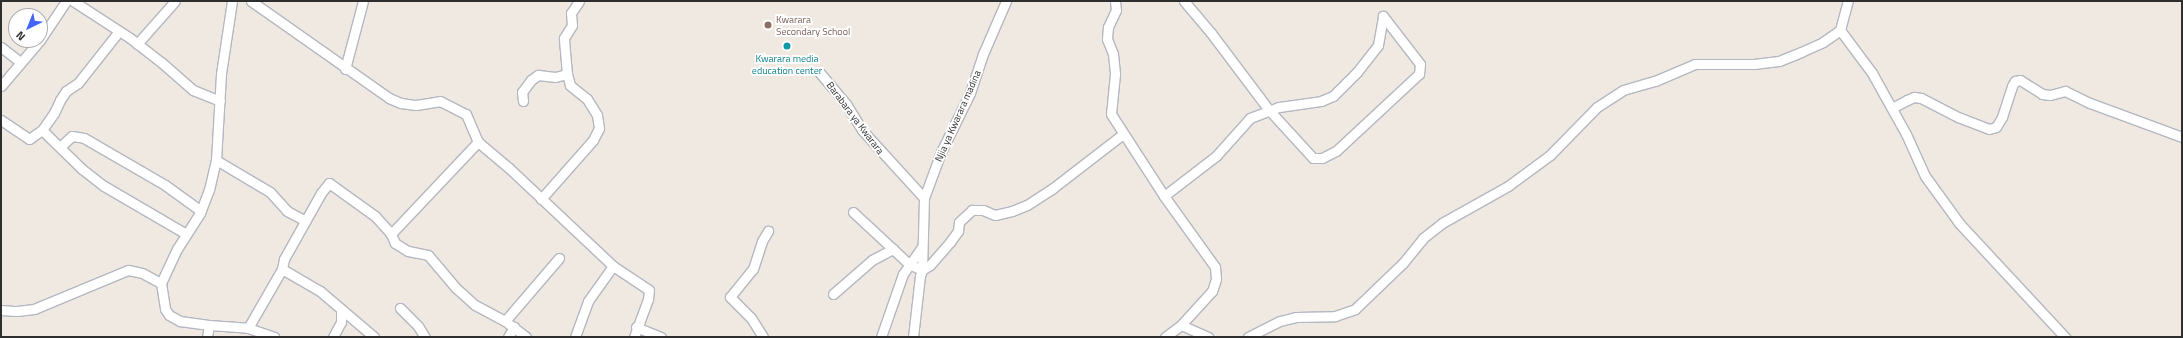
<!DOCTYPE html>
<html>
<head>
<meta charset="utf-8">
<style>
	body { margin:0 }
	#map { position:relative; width:2183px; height:338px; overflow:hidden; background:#efe9e1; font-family:"Titillium Web",sans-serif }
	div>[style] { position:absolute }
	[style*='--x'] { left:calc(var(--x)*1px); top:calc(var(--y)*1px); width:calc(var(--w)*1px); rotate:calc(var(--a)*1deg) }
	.roads { filter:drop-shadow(1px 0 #b4b7c1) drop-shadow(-1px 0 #b4b7c1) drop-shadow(0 1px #b4b7c1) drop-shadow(0 -1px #b4b7c1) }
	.street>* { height:9px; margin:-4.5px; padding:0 4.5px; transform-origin:4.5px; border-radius:4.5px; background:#fff }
	.dots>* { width:11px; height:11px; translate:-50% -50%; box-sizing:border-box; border:2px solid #fff; border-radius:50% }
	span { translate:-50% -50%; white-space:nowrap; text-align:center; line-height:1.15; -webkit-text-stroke:3.5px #fff; paint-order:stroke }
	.education-label { font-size:10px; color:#785e54 }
	.left { translate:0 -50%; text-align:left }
	.culture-label { font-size:10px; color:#0d838f }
	.street-label { font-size:10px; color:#2e2e2e }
	.frame { position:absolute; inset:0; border:2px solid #2e2e2e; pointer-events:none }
	.north { position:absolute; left:8px; top:8px; width:40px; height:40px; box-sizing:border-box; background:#fff; border:1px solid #ababab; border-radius:50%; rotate:223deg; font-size:11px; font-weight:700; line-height:16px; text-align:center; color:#2e2e2e }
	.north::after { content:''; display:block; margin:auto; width:14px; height:18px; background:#4264fb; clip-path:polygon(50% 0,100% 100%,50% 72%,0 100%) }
</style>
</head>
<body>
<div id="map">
	<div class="roads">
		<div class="street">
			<div style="--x:73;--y:1;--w:68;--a:33"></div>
			<div style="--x:130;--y:38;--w:39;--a:38"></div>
			<div style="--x:161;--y:62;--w:43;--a:41.2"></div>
			<div style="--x:193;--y:90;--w:29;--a:22"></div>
			<div style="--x:232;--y:1;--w:74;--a:98.6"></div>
			<div style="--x:221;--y:74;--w:86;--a:93.3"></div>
			<div style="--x:216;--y:160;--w:63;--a:30.7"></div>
			<div style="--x:270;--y:192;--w:25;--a:48"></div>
			<div style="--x:287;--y:211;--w:21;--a:28"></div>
			<div style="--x:251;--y:1;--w:169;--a:35.1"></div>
			<div style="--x:389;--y:98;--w:13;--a:23"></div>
			<div style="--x:401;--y:103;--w:15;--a:8"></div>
			<div style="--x:416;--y:105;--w:24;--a:-9"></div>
			<div style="--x:440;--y:101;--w:29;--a:27"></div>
			<div style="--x:466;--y:114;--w:30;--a:67"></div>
			<div style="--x:478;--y:142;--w:40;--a:40"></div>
			<div style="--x:509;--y:168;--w:143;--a:43.3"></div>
			<div style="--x:613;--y:266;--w:43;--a:33.7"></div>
			<div style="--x:649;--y:290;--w:9;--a:96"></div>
			<div style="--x:648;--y:299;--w:40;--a:110.2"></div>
			<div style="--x:1115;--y:1;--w:9;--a:84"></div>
			<div style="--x:1116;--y:10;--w:19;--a:115"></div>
			<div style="--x:1108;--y:27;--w:12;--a:95"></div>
			<div style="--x:1107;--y:39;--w:16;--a:68"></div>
			<div style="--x:1113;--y:54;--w:20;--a:84"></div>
			<div style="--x:1115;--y:74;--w:40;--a:95.7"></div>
			<div style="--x:1111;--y:114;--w:98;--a:57.1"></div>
			<div style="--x:1164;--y:196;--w:87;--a:54.3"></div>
			<div style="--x:1215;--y:267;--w:12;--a:85"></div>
			<div style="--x:1216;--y:279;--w:13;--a:108"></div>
			<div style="--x:1212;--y:291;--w:46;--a:132.4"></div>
			<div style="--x:1181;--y:325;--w:20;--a:143"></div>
			<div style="--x:1184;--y:1;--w:42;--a:49.8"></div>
			<div style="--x:1211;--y:33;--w:96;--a:53"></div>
			<div style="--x:1269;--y:110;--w:65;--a:47.5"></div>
			<div style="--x:1313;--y:158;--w:9;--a:0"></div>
			<div style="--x:1322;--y:158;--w:16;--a:-27"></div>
			<div style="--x:1336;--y:151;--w:113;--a:-42.9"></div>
			<div style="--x:1419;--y:74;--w:10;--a:-84"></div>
			<div style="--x:1420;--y:64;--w:61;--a:-127.6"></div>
			<div style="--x:1840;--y:30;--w:54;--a:53.3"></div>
			<div style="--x:1872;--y:73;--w:70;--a:60.9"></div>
			<div style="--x:1906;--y:134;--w:46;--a:65.7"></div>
			<div style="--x:1925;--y:176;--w:58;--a:54.1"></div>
			<div style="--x:1959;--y:223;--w:156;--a:47.1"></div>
			<div style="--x:40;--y:40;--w:47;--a:-56.3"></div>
			<div style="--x:137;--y:44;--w:57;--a:-48.5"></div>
			<div style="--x:1;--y:47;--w:24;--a:38"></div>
			<div style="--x:345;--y:69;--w:70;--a:-75.2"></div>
			<div style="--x:820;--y:73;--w:40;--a:50"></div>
			<div style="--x:846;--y:104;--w:31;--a:58"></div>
			<div style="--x:862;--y:130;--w:92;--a:47.6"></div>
			<div style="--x:1;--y:86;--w:60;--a:-49.7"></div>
			<div style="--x:523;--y:101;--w:9;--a:-96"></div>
			<div style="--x:522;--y:92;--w:15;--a:-53"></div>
			<div style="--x:531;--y:80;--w:9;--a:-36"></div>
			<div style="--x:538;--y:75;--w:17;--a:7"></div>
			<div style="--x:555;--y:77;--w:12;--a:-14"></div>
			<div style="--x:1892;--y:108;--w:17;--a:-28"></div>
			<div style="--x:1907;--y:100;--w:8;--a:-23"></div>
			<div style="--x:1914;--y:97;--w:7;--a:8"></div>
			<div style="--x:1921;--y:98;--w:42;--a:27.2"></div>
			<div style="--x:1958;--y:117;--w:33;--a:21"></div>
			<div style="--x:1989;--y:129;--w:7;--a:-16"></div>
			<div style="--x:1996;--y:127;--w:12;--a:-59"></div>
			<div style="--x:2002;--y:117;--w:33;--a:-72"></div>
			<div style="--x:2012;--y:86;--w:6;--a:-59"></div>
			<div style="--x:2015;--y:81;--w:5;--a:-11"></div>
			<div style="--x:2020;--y:80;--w:26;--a:32"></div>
			<div style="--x:2042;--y:94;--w:8;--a:7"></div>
			<div style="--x:2050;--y:95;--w:16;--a:-15"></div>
			<div style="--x:2065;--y:91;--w:28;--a:26"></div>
			<div style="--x:2090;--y:103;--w:98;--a:20.3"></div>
			<div style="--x:1;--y:120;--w:34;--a:34"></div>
			<div style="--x:29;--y:139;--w:16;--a:-35"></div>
			<div style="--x:42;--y:130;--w:56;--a:44.3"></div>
			<div style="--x:82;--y:169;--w:28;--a:38"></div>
			<div style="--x:104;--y:186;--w:95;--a:30.3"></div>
			<div style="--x:42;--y:130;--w:21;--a:-55"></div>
			<div style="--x:54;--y:113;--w:14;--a:-65"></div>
			<div style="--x:60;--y:100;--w:11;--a:-56"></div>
			<div style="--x:66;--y:91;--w:14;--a:-34"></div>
			<div style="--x:78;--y:83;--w:66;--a:-51.7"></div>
			<div style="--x:60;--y:147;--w:16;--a:-43"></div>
			<div style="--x:72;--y:136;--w:12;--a:9"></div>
			<div style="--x:84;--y:138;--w:94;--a:30.1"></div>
			<div style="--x:165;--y:185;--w:44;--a:35.8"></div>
			<div style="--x:1164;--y:196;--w:66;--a:-37.6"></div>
			<div style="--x:1216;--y:156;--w:51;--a:-48.2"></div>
			<div style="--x:1250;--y:118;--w:31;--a:-21"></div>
			<div style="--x:1279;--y:107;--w:42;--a:-8.1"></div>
			<div style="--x:1321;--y:101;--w:13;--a:-23"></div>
			<div style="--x:1333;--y:96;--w:34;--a:-45"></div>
			<div style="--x:1357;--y:72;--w:34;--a:-52"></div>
			<div style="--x:1378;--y:45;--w:29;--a:-80"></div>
			<div style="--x:541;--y:199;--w:79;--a:-48.6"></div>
			<div style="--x:593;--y:140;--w:13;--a:-63"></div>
			<div style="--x:599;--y:128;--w:13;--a:-99"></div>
			<div style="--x:597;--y:115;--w:19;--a:-122"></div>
			<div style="--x:587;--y:99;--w:22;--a:-141"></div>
			<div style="--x:570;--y:85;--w:11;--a:-105"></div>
			<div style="--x:567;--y:74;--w:36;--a:-95"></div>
			<div style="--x:564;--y:38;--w:15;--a:-58"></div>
			<div style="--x:572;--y:25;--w:12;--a:-95"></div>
			<div style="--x:571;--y:13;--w:14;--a:-56"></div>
			<div style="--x:853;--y:212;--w:76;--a:42.9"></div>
			<div style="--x:909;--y:264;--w:14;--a:25"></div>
			<div style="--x:922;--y:270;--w:9;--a:-32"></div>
			<div style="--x:930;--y:265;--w:30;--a:-49"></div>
			<div style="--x:950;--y:242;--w:14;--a:-54"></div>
			<div style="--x:958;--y:231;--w:9;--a:-84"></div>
			<div style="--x:959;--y:222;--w:18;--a:-43"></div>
			<div style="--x:972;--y:210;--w:11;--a:0"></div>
			<div style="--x:983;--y:210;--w:13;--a:23"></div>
			<div style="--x:995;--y:215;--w:17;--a:-13"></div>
			<div style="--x:1012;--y:211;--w:16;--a:-22"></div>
			<div style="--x:1027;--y:205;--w:31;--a:-33"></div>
			<div style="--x:1053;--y:188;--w:88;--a:-37.6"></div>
			<div style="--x:391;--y:234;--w:127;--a:-46.6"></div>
			<div style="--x:282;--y:269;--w:44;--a:30.1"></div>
			<div style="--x:320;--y:291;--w:71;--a:40.4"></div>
			<div style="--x:161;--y:283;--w:26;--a:81"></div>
			<div style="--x:165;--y:309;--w:7;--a:56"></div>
			<div style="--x:169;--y:315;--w:13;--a:29"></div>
			<div style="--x:180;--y:321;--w:29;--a:8"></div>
			<div style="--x:209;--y:325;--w:12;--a:99"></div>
			<div style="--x:833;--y:294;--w:52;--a:-41.1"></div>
			<div style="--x:872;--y:260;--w:24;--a:-28"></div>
			<div style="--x:400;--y:308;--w:25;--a:45"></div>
			<div style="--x:418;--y:326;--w:13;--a:58"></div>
			<div style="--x:1;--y:310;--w:16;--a:4"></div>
			<div style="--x:17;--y:311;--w:17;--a:-7"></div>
			<div style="--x:34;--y:309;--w:102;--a:-22.5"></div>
			<div style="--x:128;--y:270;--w:14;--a:12"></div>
			<div style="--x:142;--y:273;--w:21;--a:28"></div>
			<div style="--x:161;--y:283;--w:38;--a:-65"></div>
			<div style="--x:177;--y:249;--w:43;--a:-57.4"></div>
			<div style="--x:200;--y:213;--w:25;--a:-69"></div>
			<div style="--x:209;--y:190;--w:31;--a:-77"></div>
			<div style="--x:505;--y:321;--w:83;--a:-49.4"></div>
			<div style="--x:209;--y:325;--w:39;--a:4"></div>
			<div style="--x:248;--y:328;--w:28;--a:19"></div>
			<div style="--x:1181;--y:325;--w:30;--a:24"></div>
			<div style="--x:636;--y:327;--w:27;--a:22"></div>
			<div style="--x:248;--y:328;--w:68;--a:-60"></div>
			<div style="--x:282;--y:269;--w:10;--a:-79"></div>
			<div style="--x:284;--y:259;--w:76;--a:-60.7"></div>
			<div style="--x:321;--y:193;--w:13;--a:-51"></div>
			<div style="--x:329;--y:183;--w:57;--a:35.7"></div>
			<div style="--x:375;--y:216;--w:24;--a:48"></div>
			<div style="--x:391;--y:234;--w:10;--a:66"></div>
			<div style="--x:395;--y:243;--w:15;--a:32"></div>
			<div style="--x:408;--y:251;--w:20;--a:11"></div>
			<div style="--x:428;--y:255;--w:43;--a:49.7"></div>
			<div style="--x:456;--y:288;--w:25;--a:42"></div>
			<div style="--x:475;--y:305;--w:34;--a:28"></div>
			<div style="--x:505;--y:321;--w:26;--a:37"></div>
			<div style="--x:333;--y:337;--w:17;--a:-62"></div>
			<div style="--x:341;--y:322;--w:13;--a:-90"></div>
			<div style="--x:508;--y:337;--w:12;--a:-59"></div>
			<div style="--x:575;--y:337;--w:38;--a:-70"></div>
			<div style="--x:588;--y:301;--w:43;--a:-54.5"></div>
			<div style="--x:763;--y:337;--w:22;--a:-122"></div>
			<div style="--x:751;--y:318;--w:30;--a:-135"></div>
			<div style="--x:730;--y:297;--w:36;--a:-51"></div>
			<div style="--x:753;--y:269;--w:29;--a:-72"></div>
			<div style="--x:762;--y:241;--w:12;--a:-59"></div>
			<div style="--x:881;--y:337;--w:67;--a:-70.8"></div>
			<div style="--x:903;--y:274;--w:33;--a:-55"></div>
			<div style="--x:913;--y:337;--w:61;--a:-83.5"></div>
			<div style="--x:920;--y:276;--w:6;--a:-72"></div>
			<div style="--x:922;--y:270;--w:72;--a:-88.4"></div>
			<div style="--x:924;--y:198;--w:49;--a:-69.7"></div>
			<div style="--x:941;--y:152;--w:66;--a:-63.8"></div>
			<div style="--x:970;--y:93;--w:41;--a:-71.6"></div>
			<div style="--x:983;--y:54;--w:58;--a:-66.5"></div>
			<div style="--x:1248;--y:337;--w:36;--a:-27"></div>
			<div style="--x:1280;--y:321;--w:16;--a:-14"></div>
			<div style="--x:1296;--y:317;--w:39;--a:-1"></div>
			<div style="--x:1335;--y:316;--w:21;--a:-19"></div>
			<div style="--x:1355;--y:309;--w:66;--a:-43.8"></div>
			<div style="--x:1403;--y:263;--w:32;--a:-51"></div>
			<div style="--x:1423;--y:238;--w:24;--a:-38"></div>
			<div style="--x:1442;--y:223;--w:76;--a:-29.3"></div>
			<div style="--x:1508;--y:186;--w:52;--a:-36.4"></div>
			<div style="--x:1550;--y:155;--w:67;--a:-45.6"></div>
			<div style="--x:1597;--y:107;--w:31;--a:-33"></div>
			<div style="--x:1623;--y:90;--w:33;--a:-16"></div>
			<div style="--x:1655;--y:81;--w:43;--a:-23"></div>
			<div style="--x:1695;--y:64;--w:59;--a:0"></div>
			<div style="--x:1754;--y:64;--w:25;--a:-7"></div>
			<div style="--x:1779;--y:61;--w:24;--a:-22"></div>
			<div style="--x:1801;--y:52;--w:24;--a:-24"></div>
			<div style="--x:1823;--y:42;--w:21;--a:-35"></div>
			<div style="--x:1840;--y:30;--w:30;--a:-75"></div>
		</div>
	</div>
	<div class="dots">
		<div style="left:768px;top:25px;background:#8d6e63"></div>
		<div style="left:787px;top:46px;background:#0f9aa8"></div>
	</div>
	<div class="education-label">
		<span class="left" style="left:776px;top:25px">Kwarara<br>Secondary School</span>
	</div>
	<div class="culture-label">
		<span style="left:787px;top:64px">Kwarara media<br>education center</span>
	</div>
	<div class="street-label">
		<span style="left:958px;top:116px;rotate:-66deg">Njia ya Kwarara madina</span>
		<span style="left:855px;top:118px;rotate:53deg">Barabara ya Kwarara</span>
	</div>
	<div class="frame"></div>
	<div class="north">N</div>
</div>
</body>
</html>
